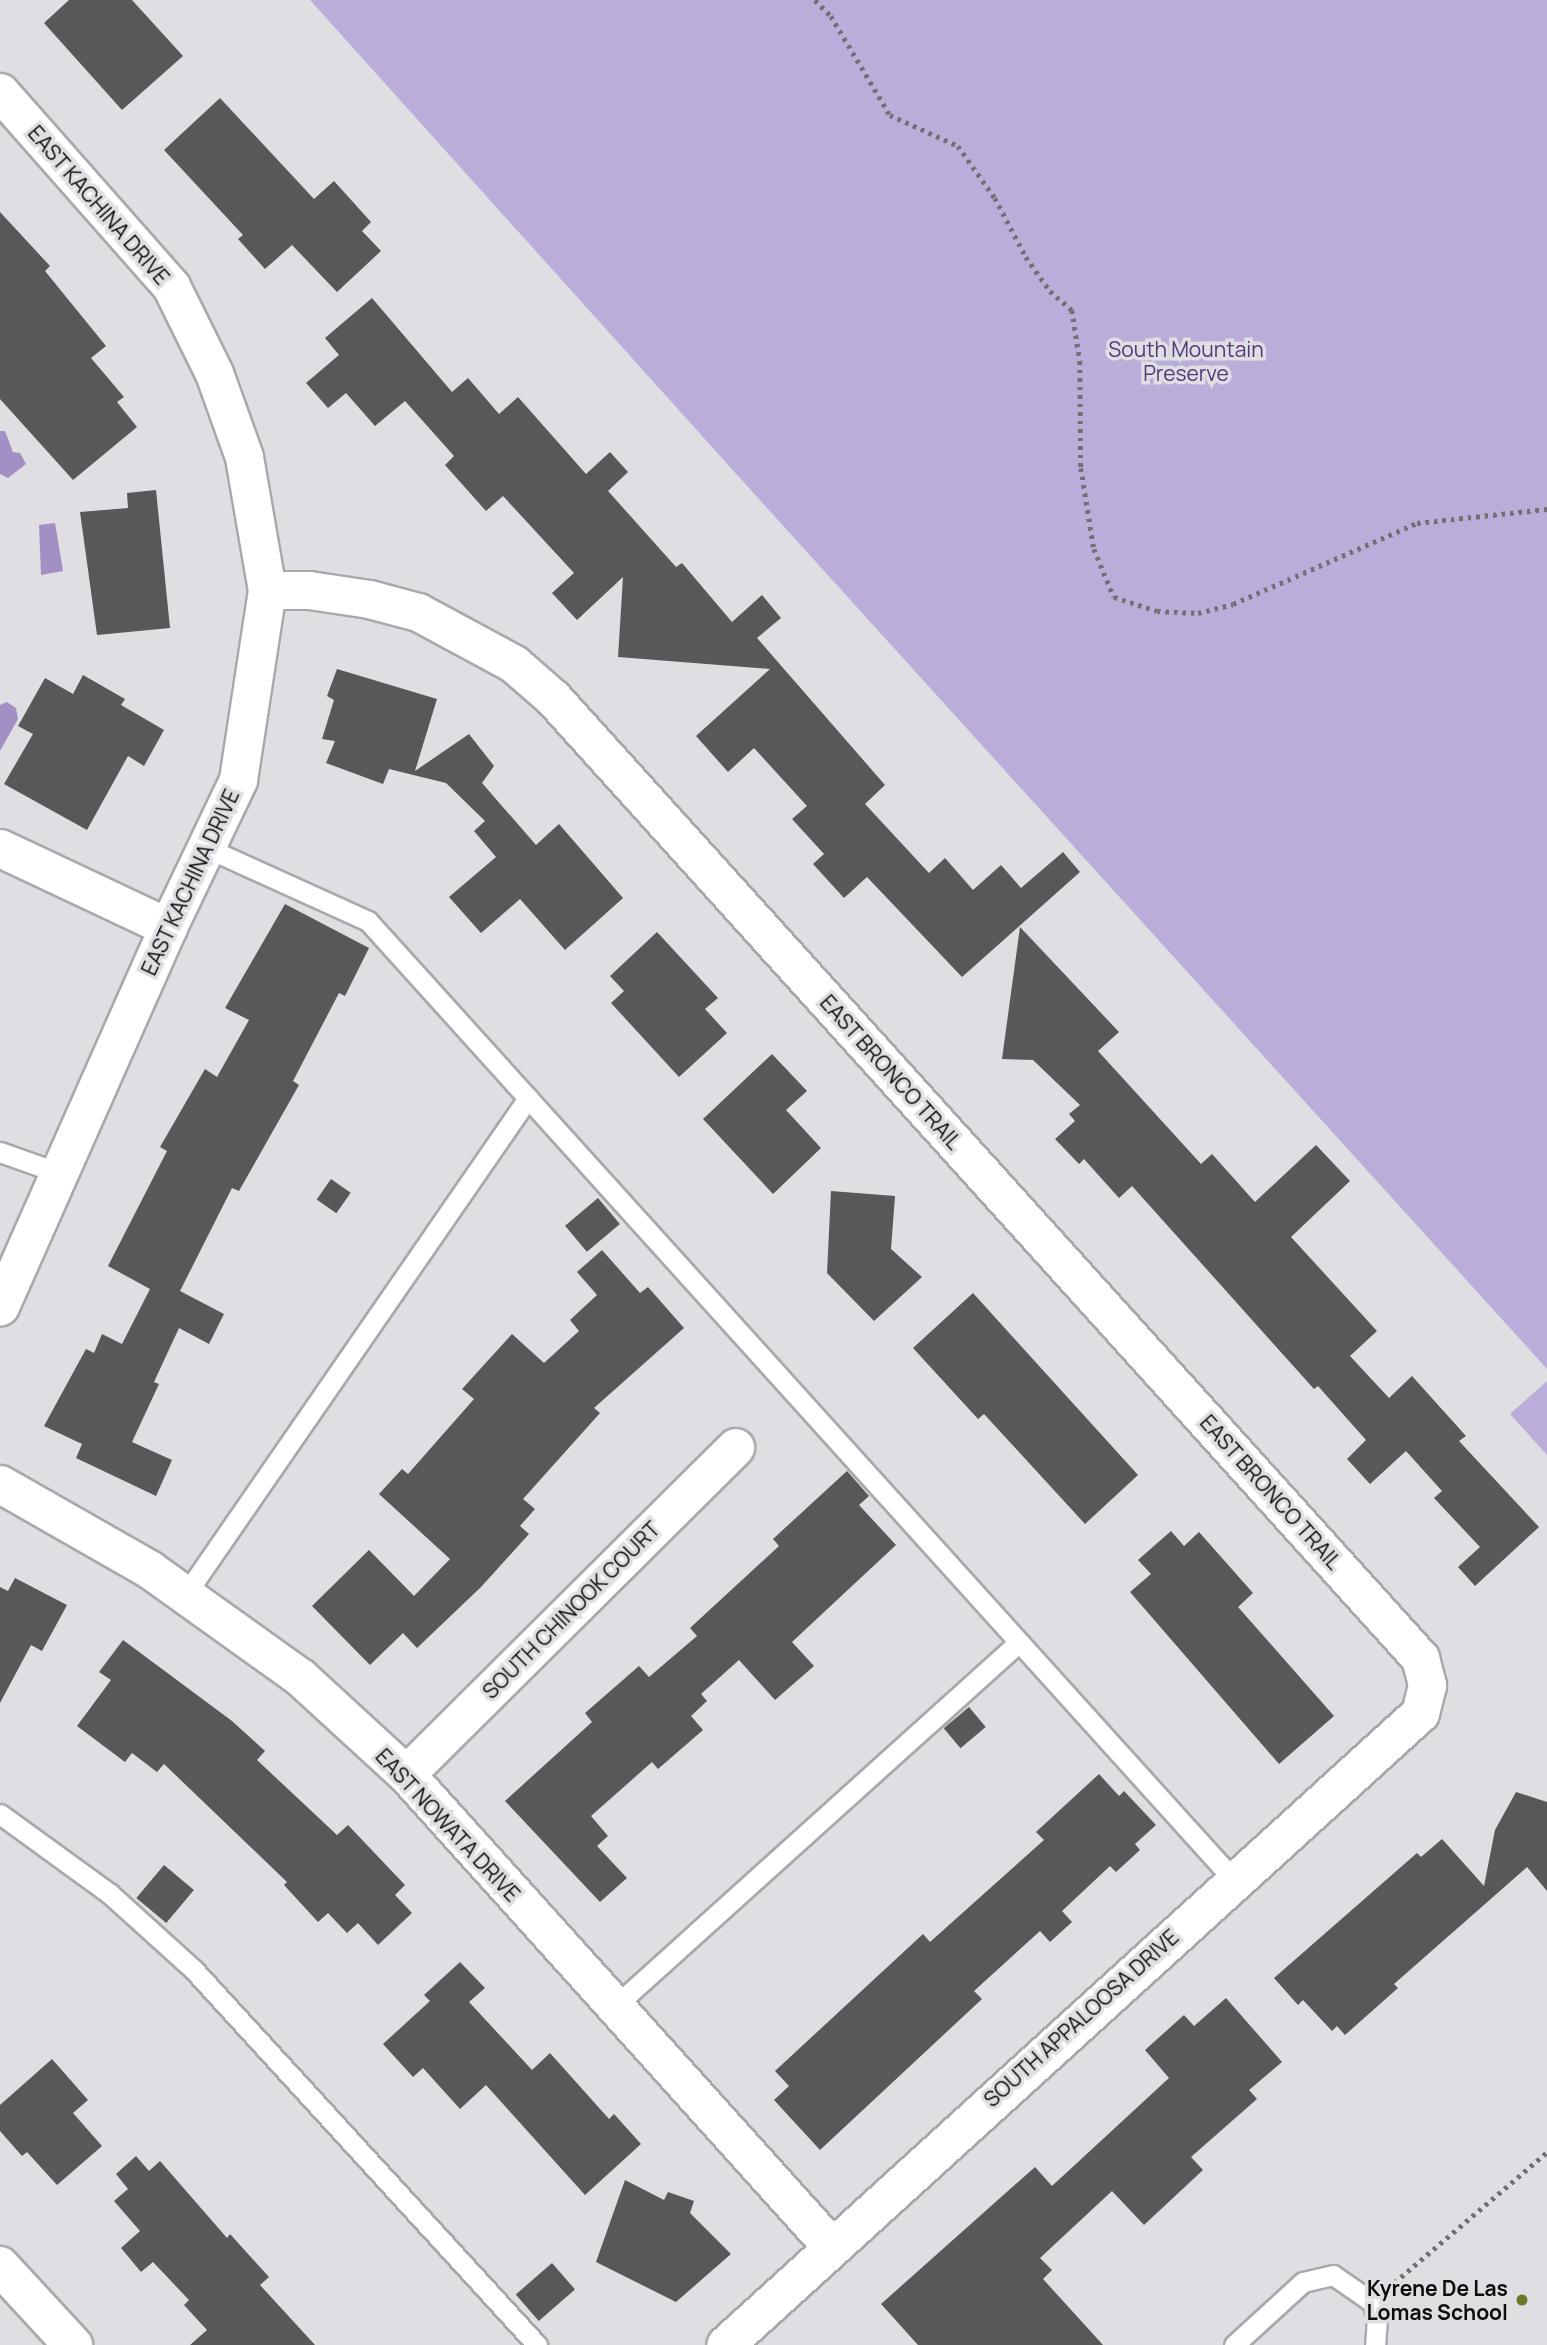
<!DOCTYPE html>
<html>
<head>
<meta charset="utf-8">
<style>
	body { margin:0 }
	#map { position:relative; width:1547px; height:2345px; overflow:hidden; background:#dfdee2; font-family:Manrope,sans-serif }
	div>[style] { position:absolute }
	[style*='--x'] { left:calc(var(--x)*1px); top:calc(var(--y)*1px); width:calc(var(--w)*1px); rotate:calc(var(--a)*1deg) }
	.green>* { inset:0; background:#bbadd9 }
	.water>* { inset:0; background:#a290c5 }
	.building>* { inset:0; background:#58575a; transform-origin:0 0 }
	.path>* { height:4.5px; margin-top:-2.25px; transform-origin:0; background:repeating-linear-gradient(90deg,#717173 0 3.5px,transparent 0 8.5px) }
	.roads { filter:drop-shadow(2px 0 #a9a8ab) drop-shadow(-2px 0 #a9a8ab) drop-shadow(0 2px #a9a8ab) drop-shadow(0 -2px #a9a8ab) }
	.lane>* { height:19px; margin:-9.5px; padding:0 9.5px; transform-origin:9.5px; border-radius:9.5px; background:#fff }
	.street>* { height:37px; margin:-18.5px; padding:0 18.5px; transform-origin:18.5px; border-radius:18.5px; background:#fff }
	.secondary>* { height:38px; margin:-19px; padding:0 19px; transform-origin:19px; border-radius:19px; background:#fff }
	.dots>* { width:19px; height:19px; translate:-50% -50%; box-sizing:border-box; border:4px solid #dfdee2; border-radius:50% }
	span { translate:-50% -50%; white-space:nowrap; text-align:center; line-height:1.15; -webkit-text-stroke:7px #dfdee2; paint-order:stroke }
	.street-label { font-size:21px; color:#0c0c0d }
	.park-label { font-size:21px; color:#53397b }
	.poi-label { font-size:21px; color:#0c0c0d; font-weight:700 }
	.right { translate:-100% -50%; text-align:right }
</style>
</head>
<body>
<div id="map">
	<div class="green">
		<div style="clip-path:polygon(310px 0,1547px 0,1547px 1369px,739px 477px)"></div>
		<div style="clip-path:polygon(1547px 1381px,1547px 1455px,1510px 1414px)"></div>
	</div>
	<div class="water">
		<div style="clip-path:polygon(0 431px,5px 431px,13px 452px,20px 453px,26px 464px,8px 478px,0 474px)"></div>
		<div style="clip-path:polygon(55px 523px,63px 571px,41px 575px,39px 525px)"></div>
		<div style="clip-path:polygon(7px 702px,16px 708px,18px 719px,0 751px,0 705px)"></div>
	</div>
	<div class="building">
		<div style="clip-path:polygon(69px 0,132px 0,183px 56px,122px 110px,44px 23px)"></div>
		<div style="clip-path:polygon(220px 98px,314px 199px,334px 181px,371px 222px,362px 231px,381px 251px,337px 292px,292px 245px,265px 269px,238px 239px,243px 235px,164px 150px)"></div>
		<div style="clip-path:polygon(0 212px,50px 266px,45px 271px,106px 346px,91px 358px,124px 397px,117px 402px,137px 427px,73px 480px,0 399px)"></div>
		<div style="clip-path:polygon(372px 298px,452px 392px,468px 378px,499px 414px,518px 397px,586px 474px,610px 452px,628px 472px,608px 491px,676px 567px,682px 563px,732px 622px,762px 595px,781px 618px,757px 638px,885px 785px,865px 804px,929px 873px,945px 858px,973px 890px,1001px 865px,1021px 888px,1063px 852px,1080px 872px,962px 977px,867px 877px,844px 898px,813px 864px,824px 854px,792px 819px,807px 806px,754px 748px,728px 772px,696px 736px,770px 669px,618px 657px,623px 577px,577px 620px,552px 593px,574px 573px,503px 496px,486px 511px,445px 465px,454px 456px,405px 401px,375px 426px,346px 393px,328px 408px,306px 383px,339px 355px,325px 338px)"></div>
		<div style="clip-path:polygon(156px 490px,170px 628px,97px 635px,80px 512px,128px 508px,127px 493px)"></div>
		<div style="clip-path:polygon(337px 669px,437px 699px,415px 771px,469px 734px,494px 766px,482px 783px,536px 845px,559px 824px,623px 898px,565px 950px,520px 899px,481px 933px,449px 897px,496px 857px,474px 831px,485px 821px,446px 783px,389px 769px,383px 784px,326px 763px,335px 741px,322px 739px,334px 700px,327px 696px)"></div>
		<div style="clip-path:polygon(83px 675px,125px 699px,121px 705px,164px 730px,144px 766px,128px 756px,87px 830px,4px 784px,33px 734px,18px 726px,45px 678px,73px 694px)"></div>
		<div style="clip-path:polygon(285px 904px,369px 948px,345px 996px,339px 993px,293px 1081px,299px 1085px,239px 1191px,232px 1188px,180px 1291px,224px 1314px,209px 1344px,179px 1328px,154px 1382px,159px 1384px,132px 1442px,172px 1460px,156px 1496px,76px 1458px,82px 1444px,44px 1426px,86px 1349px,94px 1353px,102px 1334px,122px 1344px,150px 1289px,108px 1266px,167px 1151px,160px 1147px,205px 1069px,217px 1077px,249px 1020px,225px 1008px)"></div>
		<div style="clip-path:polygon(1020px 927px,1119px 1032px,1098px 1051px,1201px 1164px,1212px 1154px,1255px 1202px,1316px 1145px,1350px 1181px,1291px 1237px,1377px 1331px,1350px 1356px,1389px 1398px,1412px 1376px,1466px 1436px,1459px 1441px,1539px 1527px,1475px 1586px,1458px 1567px,1480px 1547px,1434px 1498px,1442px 1491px,1406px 1451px,1370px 1484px,1347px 1459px,1366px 1440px,1318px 1386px,1314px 1389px,1132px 1186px,1119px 1198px,1084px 1159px,1079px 1164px,1055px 1139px,1075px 1121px,1069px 1114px,1080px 1105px,1033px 1060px,1002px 1059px)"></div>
		<div style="clip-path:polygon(657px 932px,718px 998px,705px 1009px,727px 1033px,679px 1077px,611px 1003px,624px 991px,610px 976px)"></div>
		<div style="clip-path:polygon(772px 1054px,807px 1091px,786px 1110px,821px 1148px,773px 1194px,703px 1119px)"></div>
		<div style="left:331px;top:1179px;width:24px;height:25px;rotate:35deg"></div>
		<div style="clip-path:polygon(831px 1191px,895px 1196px,891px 1249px,922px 1277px,874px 1321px,827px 1273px)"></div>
		<div style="left:598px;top:1198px;width:34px;height:43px;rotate:50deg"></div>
		<div style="clip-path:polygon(602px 1250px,640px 1293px,648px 1287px,684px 1328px,594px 1408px,600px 1413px,523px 1499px,535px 1509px,520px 1526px,529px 1534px,481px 1587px,417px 1648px,403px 1633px,370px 1665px,312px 1606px,369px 1550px,414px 1596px,450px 1559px,379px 1494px,402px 1469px,408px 1474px,474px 1399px,462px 1389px,512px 1334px,544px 1363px,579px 1331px,570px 1320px,597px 1295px,577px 1272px)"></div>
		<div style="clip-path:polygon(973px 1293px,1138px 1475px,1085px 1524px,984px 1414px,978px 1419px,913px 1348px)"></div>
		<div style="clip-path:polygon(847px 1471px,869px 1496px,859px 1505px,896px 1545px,792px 1642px,814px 1666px,775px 1700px,739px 1660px,701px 1694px,707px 1701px,691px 1716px,703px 1730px,658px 1769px,652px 1762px,591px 1816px,608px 1836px,597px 1846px,627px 1878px,600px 1902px,505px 1801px,592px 1722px,585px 1713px,639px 1666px,649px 1677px,697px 1636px,690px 1628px,779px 1546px,773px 1539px)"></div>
		<div style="clip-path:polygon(1171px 1531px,1184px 1546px,1199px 1532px,1253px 1593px,1238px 1607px,1334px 1716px,1279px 1764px,1130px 1592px,1151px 1574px,1138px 1560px)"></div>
		<div style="clip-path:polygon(15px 1578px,67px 1605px,42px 1651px,31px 1645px,0 1703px,0 1587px,8px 1591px)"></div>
		<div style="clip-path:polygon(123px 1640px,232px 1721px,265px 1751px,257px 1760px,337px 1835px,348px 1825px,405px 1885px,395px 1895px,412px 1913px,378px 1945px,358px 1923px,347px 1933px,328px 1913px,318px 1922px,284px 1885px,287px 1882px,164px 1764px,157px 1772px,132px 1753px,125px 1762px,77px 1726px,111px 1680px,99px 1672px)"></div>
		<div style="left:969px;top:1707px;width:26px;height:33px;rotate:50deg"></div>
		<div style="clip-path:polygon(1099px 1774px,1119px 1796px,1124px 1791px,1156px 1825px,1135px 1844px,1140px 1850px,1116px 1872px,1110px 1866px,1062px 1911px,1072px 1922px,1050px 1942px,1040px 1931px,974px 1991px,982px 1999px,820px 2150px,774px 2100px,789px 2086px,775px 2071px,923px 1934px,930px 1942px,1044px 1840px,1036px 1832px)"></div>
		<div style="clip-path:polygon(1516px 1792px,1547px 1802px,1547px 1891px,1527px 1867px,1394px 1984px,1398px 1988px,1345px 2035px,1337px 2026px,1332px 2031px,1303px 2000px,1298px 2005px,1274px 1978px,1417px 1853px,1421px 1857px,1442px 1839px,1484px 1886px,1495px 1830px)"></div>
		<div style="left:164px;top:1865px;width:39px;height:43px;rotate:40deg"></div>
		<div style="clip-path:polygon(460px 1962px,485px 1988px,469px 2002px,532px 2070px,550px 2053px,609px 2119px,614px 2114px,641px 2144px,585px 2195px,486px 2085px,460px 2109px,423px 2068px,413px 2077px,383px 2044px,430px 2001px,424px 1995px)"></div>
		<div style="clip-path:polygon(1226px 1998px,1282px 2062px,1249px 2090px,1257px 2099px,1191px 2157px,1203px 2170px,1144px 2225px,1112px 2191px,1040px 2258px,1052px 2270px,1043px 2279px,1103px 2345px,918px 2345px,881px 2304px,1035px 2167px,1052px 2186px,1169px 2078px,1145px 2050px,1184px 2015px,1194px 2026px)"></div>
		<div style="clip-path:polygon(52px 2059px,88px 2100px,73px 2113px,102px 2146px,57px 2185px,27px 2152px,22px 2156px,0 2131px,0 2105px)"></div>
		<div style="clip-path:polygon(136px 2156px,149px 2171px,160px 2161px,227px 2238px,230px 2234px,269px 2277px,260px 2285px,315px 2345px,190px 2345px,207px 2330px,184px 2305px,189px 2300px,153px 2262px,141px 2272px,121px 2248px,140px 2231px,114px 2201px,128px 2189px,116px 2174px)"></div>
		<div style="clip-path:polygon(625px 2180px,664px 2200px,668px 2192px,694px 2201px,690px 2213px,731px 2254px,676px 2302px,596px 2262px)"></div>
		<div style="left:552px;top:2263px;width:35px;height:48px;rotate:49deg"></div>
	</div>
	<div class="path">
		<div style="--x:815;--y:0;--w:23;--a:45"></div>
		<div style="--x:831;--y:16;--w:115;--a:59.2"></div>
		<div style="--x:890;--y:115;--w:75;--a:24.5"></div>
		<div style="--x:958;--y:146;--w:64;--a:54.6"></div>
		<div style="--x:995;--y:198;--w:67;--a:62.3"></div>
		<div style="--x:1026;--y:257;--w:42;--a:54.8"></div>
		<div style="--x:1050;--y:291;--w:29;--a:41"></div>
		<div style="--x:1072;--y:310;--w:52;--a:81.1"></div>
		<div style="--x:1080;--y:361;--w:107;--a:89.5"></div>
		<div style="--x:1081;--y:468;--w:82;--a:80.9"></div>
		<div style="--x:1094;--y:549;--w:52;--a:67.4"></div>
		<div style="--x:1114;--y:597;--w:45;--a:18"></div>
		<div style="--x:1157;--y:611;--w:41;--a:2.8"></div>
		<div style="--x:1198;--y:613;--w:36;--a:-14"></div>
		<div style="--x:1233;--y:604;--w:201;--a:-23.8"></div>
		<div style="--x:1417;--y:523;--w:131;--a:-6.1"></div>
		<div style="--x:1388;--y:2288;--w:209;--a:-40.5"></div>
	</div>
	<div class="roads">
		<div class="lane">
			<div style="--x:205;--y:847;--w:179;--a:24.4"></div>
			<div style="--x:368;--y:921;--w:1292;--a:47.92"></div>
			<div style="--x:0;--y:1152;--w:63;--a:19.6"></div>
			<div style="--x:185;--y:1595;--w:604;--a:-55.39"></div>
			<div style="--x:0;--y:1814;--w:136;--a:36"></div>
			<div style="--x:110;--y:1894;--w:112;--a:42.1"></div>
			<div style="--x:193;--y:1969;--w:510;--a:47.54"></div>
			<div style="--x:614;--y:2007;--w:544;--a:-42.02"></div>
			<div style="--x:1234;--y:2345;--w:93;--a:-42.4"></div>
			<div style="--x:1303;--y:2282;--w:31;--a:-13"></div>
			<div style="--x:1333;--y:2275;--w:47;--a:34.7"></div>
			<div style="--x:1372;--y:2302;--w:17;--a:73"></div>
			<div style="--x:1377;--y:2318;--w:27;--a:94"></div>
		</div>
		<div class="street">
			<div style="--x:0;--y:92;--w:259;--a:48.6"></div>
			<div style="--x:171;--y:286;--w:97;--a:63.7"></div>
			<div style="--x:214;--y:373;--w:89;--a:70.3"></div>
			<div style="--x:244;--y:457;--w:135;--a:80.2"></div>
			<div style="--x:267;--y:590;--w:192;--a:98.7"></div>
			<div style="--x:238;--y:780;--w:163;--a:115.5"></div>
			<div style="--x:168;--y:927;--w:415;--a:113.9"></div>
			<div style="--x:267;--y:590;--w:42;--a:0"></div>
			<div style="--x:309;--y:590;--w:61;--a:8.5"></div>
			<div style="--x:369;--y:599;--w:51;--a:14.9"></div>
			<div style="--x:418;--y:612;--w:109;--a:28.4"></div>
			<div style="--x:514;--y:664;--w:52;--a:41.1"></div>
			<div style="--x:553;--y:698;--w:1294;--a:47.91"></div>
			<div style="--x:1420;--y:1658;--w:28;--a:75"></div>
			<div style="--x:1427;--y:1685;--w:29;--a:104"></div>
			<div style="--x:1420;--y:1713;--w:939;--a:137.72"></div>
			<div style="--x:0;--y:848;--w:186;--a:25.2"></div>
			<div style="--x:0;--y:1484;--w:172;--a:29.7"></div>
			<div style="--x:149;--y:1569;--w:186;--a:35.6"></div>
			<div style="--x:300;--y:1677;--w:144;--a:42.5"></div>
			<div style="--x:406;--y:1774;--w:634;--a:48.01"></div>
			<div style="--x:406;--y:1774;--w:464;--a:-44.8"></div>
		</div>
		<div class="secondary">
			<div style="--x:0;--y:2266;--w:108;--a:47.3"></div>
		</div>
	</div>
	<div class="dots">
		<div style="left:1522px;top:2300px;background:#697927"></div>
	</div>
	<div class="street-label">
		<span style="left:99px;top:205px;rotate:49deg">EAST KACHINA DRIVE</span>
		<span style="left:190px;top:882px;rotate:-65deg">EAST KACHINA DRIVE</span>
		<span style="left:891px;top:1072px;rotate:48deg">EAST BRONCO TRAIL</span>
		<span style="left:1271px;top:1492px;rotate:48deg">EAST BRONCO TRAIL</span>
		<span style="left:571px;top:1610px;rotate:-45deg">SOUTH CHINOOK COURT</span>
		<span style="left:448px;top:1825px;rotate:47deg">EAST NOWATA DRIVE</span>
		<span style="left:1081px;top:2018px;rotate:-42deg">SOUTH APPALOOSA DRIVE</span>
	</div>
	<div class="park-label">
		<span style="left:1186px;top:361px">South Mountain<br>Preserve</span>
	</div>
	<div class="poi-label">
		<span class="right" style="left:1508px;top:2300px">Kyrene De Las<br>Lomas School</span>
	</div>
</div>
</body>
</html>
